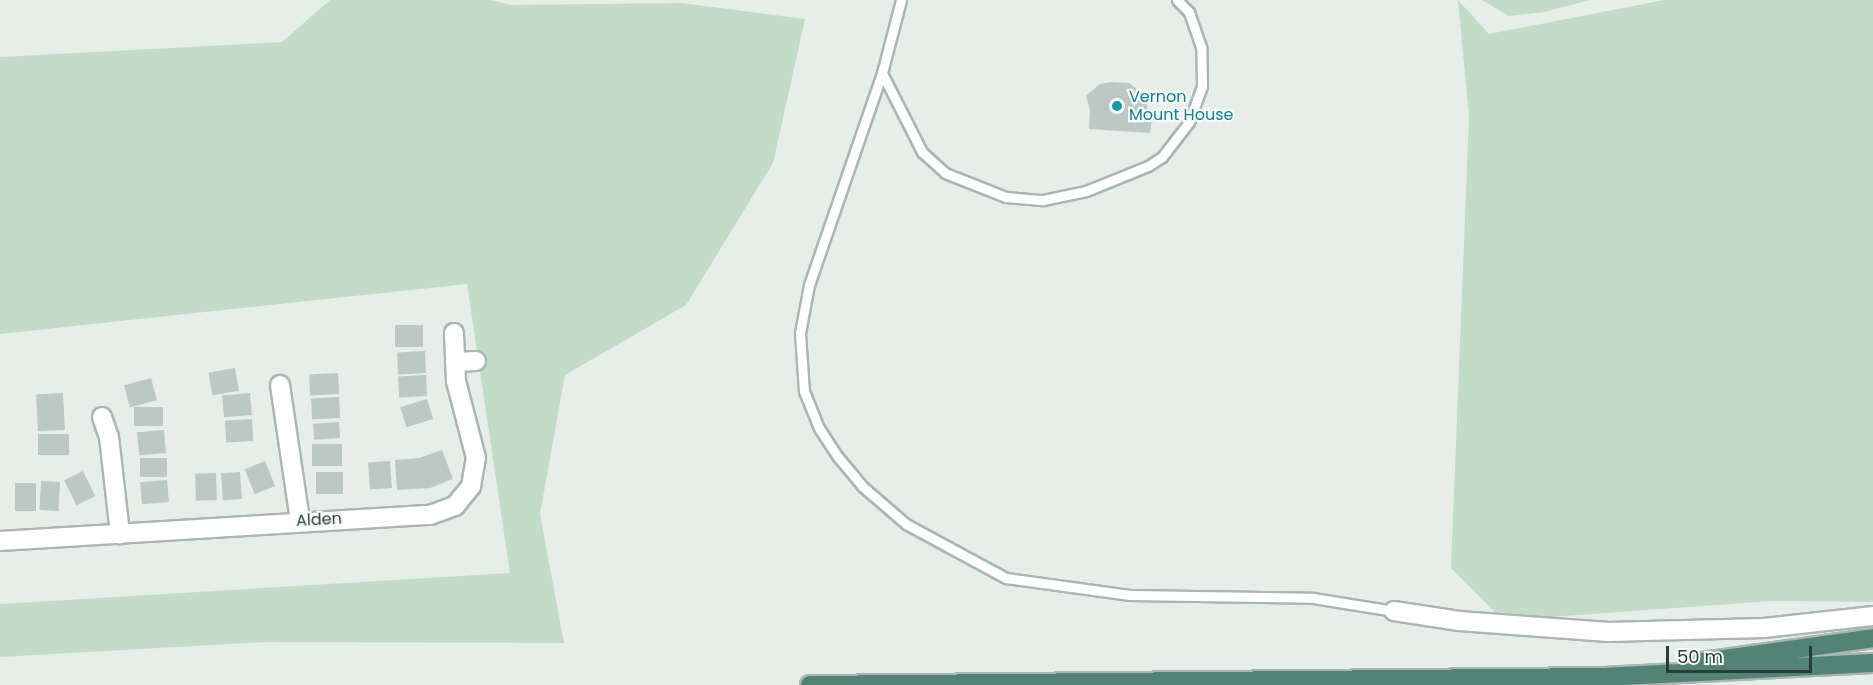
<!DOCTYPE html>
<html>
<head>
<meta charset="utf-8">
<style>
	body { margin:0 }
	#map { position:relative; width:1873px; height:685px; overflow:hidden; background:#e7eeea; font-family:Poppins,sans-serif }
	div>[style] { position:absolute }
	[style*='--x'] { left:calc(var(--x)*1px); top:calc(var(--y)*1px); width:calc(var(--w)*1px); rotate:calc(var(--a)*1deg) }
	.green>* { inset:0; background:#c2dcc8 }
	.building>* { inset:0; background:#bcc8c3; transform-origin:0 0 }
	.roads { filter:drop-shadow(2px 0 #aab6b1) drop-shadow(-2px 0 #aab6b1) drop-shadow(0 2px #aab6b1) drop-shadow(0 -2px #aab6b1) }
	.service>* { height:9px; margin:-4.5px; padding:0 4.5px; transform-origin:4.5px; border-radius:4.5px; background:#fff }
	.minor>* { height:18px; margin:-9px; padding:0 9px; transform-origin:9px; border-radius:9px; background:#fff }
	.trunk>* { height:18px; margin:-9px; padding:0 9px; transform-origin:9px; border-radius:9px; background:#538276 }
	.dots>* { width:16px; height:16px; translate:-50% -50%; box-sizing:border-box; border:3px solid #f7faf8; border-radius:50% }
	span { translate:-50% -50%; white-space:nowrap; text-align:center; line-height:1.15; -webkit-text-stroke:4.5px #f7faf8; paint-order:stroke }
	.culture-label { font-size:16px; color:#0d838f }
	.left { translate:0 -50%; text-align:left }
	.street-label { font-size:16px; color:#273e37 }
	.scale { position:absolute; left:1666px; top:646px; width:146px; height:27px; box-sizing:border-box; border:3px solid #273e37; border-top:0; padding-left:8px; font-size:18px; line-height:21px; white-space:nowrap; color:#273e37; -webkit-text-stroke:4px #f7faf8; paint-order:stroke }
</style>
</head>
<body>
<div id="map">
	<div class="green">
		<div style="clip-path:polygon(330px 0,491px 0,511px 5px,682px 3px,805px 19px,773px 163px,686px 305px,565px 375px,540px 514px,564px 643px,267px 642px,0 657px,0 604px,510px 573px,467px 284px,0 334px,0 57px,282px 42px)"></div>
		<div style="clip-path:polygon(1458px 0,1489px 34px,1664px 0,1873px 0,1873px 602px,1771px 601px,1551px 617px,1495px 612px,1451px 568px,1469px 117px)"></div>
		<div style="clip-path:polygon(1482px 0,1589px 0,1545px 12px,1509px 16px)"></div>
	</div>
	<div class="building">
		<div style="clip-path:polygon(1111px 82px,1129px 83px,1144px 94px,1148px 111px,1153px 111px,1150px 133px,1089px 129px,1090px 110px,1086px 96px,1100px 84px)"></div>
		<div style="left:395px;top:325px;width:28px;height:22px"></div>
		<div style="left:425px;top:351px;width:22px;height:28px;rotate:87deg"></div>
		<div style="left:235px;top:368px;width:23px;height:27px;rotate:80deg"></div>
		<div style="left:338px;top:373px;width:21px;height:29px;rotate:87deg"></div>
		<div style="left:426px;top:375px;width:21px;height:28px;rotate:87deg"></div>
		<div style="left:151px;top:378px;width:23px;height:28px;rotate:75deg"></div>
		<div style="left:63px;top:393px;width:37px;height:27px;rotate:87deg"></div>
		<div style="left:250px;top:393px;width:22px;height:28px;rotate:85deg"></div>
		<div style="left:339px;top:397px;width:21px;height:28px;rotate:87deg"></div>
		<div style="left:427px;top:399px;width:21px;height:28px;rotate:73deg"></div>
		<div style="left:163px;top:407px;width:19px;height:29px;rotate:90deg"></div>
		<div style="left:252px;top:419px;width:22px;height:27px;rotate:87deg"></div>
		<div style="left:339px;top:422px;width:16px;height:26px;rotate:86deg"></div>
		<div style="left:164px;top:430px;width:23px;height:27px;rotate:85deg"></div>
		<div style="left:69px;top:434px;width:21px;height:31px;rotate:90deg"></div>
		<div style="left:312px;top:444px;width:30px;height:22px"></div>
		<div style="clip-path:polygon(442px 450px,453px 479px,430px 488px,397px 490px,395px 460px,419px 458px)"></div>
		<div style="left:167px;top:458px;width:19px;height:27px;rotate:90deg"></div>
		<div style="left:265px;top:461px;width:27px;height:22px;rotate:68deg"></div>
		<div style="left:390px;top:461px;width:27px;height:22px;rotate:86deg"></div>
		<div style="left:83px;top:471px;width:28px;height:21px;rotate:64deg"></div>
		<div style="left:240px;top:472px;width:27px;height:19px;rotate:86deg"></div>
		<div style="left:316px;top:472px;width:27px;height:22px"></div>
		<div style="left:216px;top:473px;width:27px;height:21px;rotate:88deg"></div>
		<div style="left:167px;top:480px;width:22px;height:27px;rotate:85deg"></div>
		<div style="left:41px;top:481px;width:19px;height:29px;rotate:3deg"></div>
		<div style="left:15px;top:483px;width:21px;height:28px"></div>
	</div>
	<div class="roads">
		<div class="service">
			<div style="--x:901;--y:0;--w:75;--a:104.6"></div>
			<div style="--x:882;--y:73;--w:224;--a:109"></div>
			<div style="--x:809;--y:285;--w:49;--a:100.6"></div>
			<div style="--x:800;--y:333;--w:58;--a:86.1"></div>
			<div style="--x:804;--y:391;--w:40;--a:68"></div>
			<div style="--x:819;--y:428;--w:35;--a:57"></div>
			<div style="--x:838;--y:457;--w:38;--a:50"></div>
			<div style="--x:862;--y:486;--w:58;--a:40.8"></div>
			<div style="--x:906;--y:524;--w:114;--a:28.4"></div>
			<div style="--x:1006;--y:578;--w:125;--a:7.8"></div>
			<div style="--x:1130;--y:595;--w:183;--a:0.9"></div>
			<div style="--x:1313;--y:598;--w:82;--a:9.1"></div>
			<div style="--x:882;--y:73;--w:89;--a:63.1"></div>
			<div style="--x:922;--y:152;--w:31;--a:42"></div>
			<div style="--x:945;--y:173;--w:66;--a:21.5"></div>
			<div style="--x:1006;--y:197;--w:37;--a:5"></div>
			<div style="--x:1043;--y:200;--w:44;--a:-11.8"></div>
			<div style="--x:1086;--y:191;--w:67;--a:-22"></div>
			<div style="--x:1148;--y:166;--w:17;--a:-33"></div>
			<div style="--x:1162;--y:157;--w:44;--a:-52.4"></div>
			<div style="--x:1189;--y:122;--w:38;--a:-70"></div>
			<div style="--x:1202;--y:86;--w:39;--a:-91"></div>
			<div style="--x:1201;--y:47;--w:37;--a:-109"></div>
			<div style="--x:1189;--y:12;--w:17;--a:-135"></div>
		</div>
		<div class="minor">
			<div style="--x:455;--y:362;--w:21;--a:-3"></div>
			<div style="--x:280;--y:385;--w:137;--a:81.6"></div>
			<div style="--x:102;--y:417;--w:21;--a:71"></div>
			<div style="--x:109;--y:437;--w:98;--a:83.5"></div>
			<div style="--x:0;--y:541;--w:431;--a:-3.5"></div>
			<div style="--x:430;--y:515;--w:27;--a:-20"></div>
			<div style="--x:455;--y:506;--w:26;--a:-51"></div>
			<div style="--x:471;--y:486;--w:28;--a:-80"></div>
			<div style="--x:476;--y:458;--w:80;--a:-104.6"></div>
			<div style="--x:456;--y:381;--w:48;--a:-92.4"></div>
			<div style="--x:1394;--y:611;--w:66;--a:8.7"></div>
			<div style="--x:1459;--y:621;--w:150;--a:4.2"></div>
			<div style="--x:1609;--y:632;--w:155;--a:-1.5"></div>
			<div style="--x:1764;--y:628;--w:110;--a:-6.3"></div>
		</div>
		<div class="trunk">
			<div style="--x:1703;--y:662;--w:172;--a:-8"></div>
			<div style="--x:810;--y:685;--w:793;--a:-0.58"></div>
			<div style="--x:1603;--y:677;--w:270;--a:-3"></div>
		</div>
	</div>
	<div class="dots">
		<div style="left:1117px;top:106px;background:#0f9aa8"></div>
	</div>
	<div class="culture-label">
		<span class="left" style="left:1129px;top:106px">Vernon<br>Mount House</span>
	</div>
	<div class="street-label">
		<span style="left:319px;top:520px;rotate:-3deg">Alden</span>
	</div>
	<div class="scale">50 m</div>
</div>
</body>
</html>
